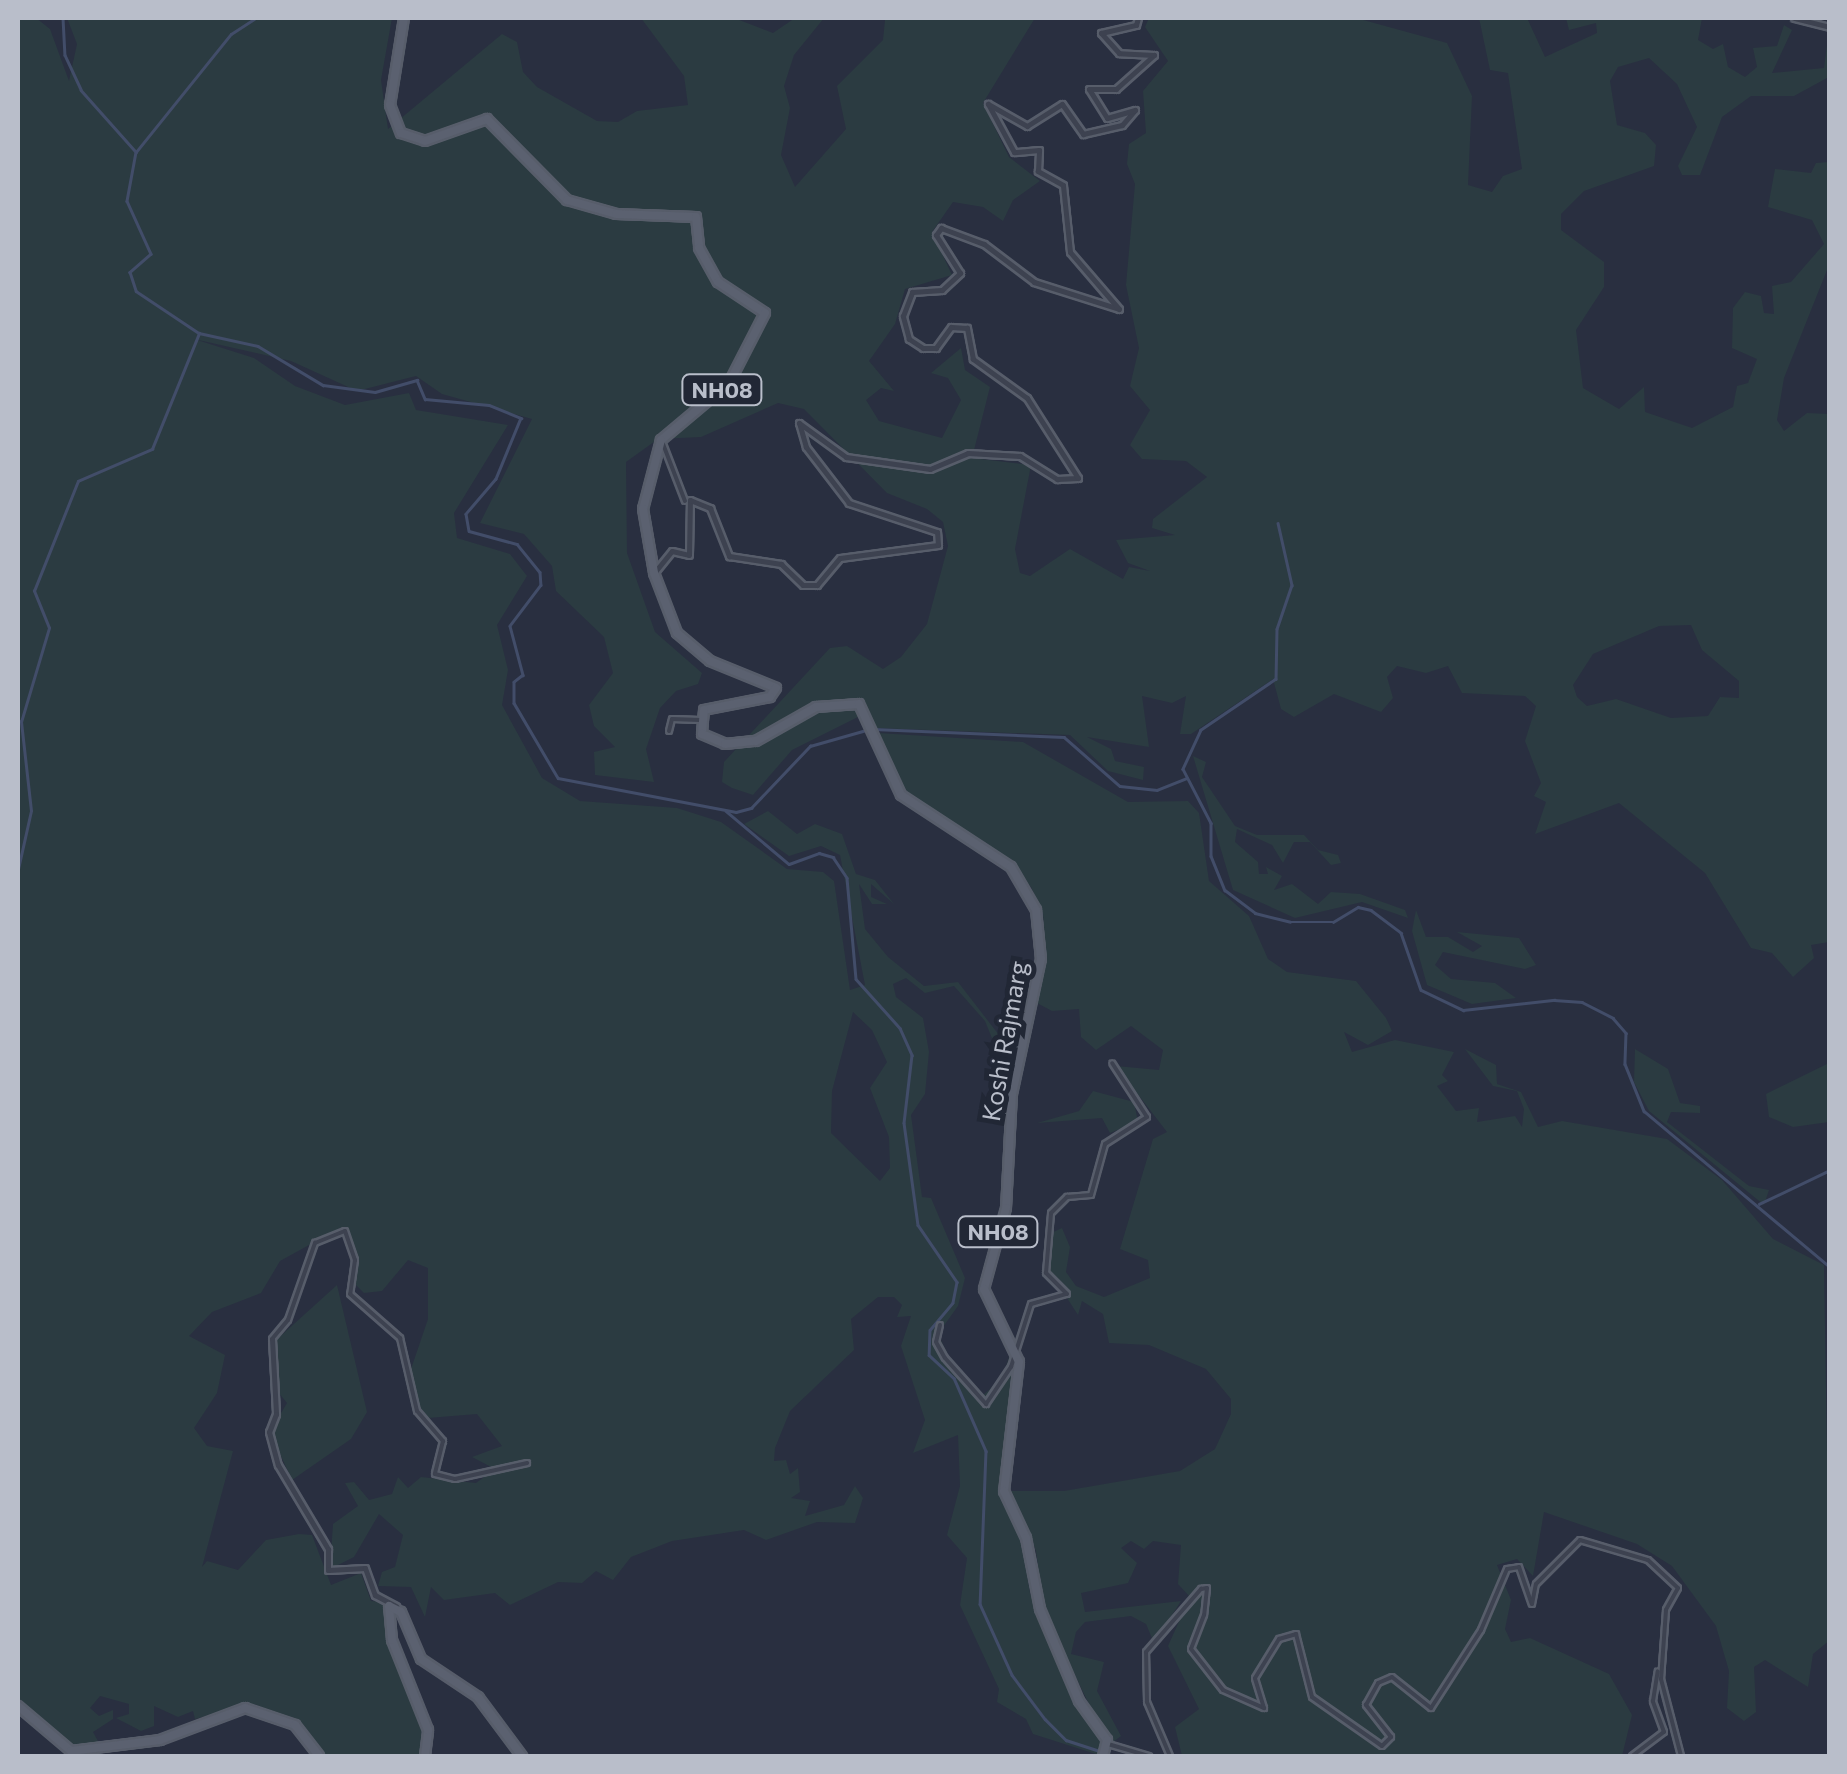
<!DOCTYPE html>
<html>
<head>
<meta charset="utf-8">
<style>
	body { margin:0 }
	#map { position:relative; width:1847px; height:1774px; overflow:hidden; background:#292f40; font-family:Commissioner,sans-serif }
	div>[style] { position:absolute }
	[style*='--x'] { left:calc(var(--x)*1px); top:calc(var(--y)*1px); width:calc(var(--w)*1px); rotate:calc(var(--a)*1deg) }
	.green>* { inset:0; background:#2b3b41 }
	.stream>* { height:2.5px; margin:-1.25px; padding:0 1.25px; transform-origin:1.25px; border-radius:1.25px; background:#424d69 }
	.roads { filter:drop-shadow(2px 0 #575d6a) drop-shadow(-2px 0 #575d6a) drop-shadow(0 2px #575d6a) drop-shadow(0 -2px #575d6a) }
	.minor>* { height:4px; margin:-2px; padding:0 2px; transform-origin:2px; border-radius:2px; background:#3d4250 }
	.tertiary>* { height:5px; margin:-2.5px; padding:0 2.5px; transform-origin:2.5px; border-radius:2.5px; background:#3d4250 }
	.primary>* { height:8px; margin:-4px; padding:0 4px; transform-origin:4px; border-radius:4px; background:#5b6170 }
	span { translate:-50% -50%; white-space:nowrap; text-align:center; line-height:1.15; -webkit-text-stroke:10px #212735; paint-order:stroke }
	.shield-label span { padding:2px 8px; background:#212735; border:2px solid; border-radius:8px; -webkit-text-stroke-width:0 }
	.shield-label { font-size:22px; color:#b9beca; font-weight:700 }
	.street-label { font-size:25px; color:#b9beca }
	.frame { position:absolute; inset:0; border:20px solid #b9beca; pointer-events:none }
</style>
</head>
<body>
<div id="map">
	<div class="green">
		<div style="clip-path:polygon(evenodd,18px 18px,36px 18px,50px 29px,69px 81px,77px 44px,67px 18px,392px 18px,381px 80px,388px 129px,502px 34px,517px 42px,523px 72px,537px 87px,597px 121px,618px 122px,637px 111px,688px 105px,684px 76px,641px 18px,734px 18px,773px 33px,795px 18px,824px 18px,794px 55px,784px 86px,790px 108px,781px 155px,795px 187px,846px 129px,837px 86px,883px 40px,885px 20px,1035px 18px,983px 103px,1009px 157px,1040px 181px,1013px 200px,1003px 221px,983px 207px,953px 202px,932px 232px,952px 275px,905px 289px,895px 324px,869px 361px,894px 391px,881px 388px,866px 400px,879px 421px,942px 438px,961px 400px,948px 378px,931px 373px,961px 348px,965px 370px,990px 387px,972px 458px,1031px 465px,1015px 549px,1020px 573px,1030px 576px,1070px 549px,1123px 579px,1129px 567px,1150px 571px,1128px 563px,1116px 540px,1175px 535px,1152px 528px,1153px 519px,1207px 477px,1186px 461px,1142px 459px,1130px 445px,1150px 410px,1130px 386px,1139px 348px,1126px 285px,1135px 184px,1127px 164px,1129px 144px,1146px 133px,1143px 91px,1168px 61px,1145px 27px,1149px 18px,1356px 18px,1447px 43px,1472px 96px,1468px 185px,1492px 192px,1503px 176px,1522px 169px,1508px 73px,1490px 70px,1479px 18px,1527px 18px,1545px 57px,1597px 33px,1596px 23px,1569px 30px,1566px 18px,1702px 18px,1698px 40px,1713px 49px,1723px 44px,1728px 67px,1745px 77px,1757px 67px,1753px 48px,1777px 46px,1784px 25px,1792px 30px,1772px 73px,1824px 68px,1829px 29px,1827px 78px,1794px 96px,1751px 96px,1722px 117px,1700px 175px,1682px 175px,1678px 166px,1697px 127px,1677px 84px,1649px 58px,1618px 67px,1610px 81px,1617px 125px,1645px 133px,1656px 145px,1654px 166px,1584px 191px,1561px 214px,1561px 230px,1604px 262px,1604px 287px,1576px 330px,1583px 388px,1619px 409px,1644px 387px,1645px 412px,1692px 428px,1733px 407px,1737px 386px,1748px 383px,1757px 359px,1732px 348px,1733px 308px,1745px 292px,1761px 296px,1764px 313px,1774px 314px,1772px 286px,1791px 282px,1824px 244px,1812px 220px,1768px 207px,1775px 169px,1811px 173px,1816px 163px,1829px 162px,1829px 265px,1784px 378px,1777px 420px,1784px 431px,1807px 413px,1829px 414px,1829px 942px,1811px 945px,1814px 958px,1793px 977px,1772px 953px,1751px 948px,1705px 873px,1619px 803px,1535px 834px,1546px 802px,1534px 796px,1541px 783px,1525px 741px,1536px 706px,1525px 696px,1462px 693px,1448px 666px,1426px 673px,1397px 666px,1387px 677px,1393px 698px,1381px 712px,1334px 694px,1294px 717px,1281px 709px,1273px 679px,1191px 734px,1180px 734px,1186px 696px,1172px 703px,1142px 696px,1149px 747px,1087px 737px,1111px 749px,1115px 761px,1144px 767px,1143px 780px,1108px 771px,1070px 735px,874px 728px,868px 712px,792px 750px,753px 795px,732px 788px,722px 782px,724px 762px,830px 648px,847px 646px,883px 669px,901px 657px,927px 624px,948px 546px,943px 522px,927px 509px,887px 493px,804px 409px,778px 403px,701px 437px,658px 439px,626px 462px,627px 553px,655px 632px,702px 673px,698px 684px,676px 691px,660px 708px,646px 749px,654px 782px,595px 775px,594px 752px,615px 747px,594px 726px,589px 705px,613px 673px,604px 637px,556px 591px,552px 566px,524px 534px,480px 523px,532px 419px,442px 394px,416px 376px,357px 391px,291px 361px,194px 339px,254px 358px,295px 386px,345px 405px,409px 393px,416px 410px,508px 425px,454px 513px,457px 538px,510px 554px,527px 576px,497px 625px,508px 670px,502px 705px,542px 778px,580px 801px,677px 808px,721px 822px,787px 869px,823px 872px,834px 881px,850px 990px,865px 985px,840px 855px,821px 846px,789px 856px,744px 824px,768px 811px,797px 834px,815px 824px,842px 834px,856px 874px,875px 880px,894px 904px,871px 884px,871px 897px,887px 904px,872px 904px,859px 884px,865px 929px,888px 957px,924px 986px,958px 982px,999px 1035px,1017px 1043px,1013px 1059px,998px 1053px,985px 1021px,954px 986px,925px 993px,906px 978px,893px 984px,896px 997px,923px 1018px,929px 1052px,925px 1094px,911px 1115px,922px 1197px,931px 1198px,965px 1278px,958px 1306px,938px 1334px,952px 1363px,983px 1395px,1002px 1379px,1011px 1351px,1018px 1372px,1001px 1495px,1020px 1528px,1030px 1593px,1057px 1659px,1105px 1742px,1099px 1755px,1033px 1734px,1026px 1719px,997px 1702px,999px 1689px,960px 1605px,967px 1558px,947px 1535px,960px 1486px,958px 1435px,913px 1453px,925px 1420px,901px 1346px,911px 1316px,897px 1317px,902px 1305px,894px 1297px,878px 1297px,851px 1319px,854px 1350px,790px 1411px,775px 1448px,774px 1461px,786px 1460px,790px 1474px,798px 1468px,800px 1492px,791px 1498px,810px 1501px,805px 1516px,844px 1505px,855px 1486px,863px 1498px,855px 1523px,817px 1522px,766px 1540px,744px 1530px,672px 1541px,631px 1557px,613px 1580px,596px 1571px,582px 1583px,558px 1582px,510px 1605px,495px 1593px,444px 1600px,431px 1587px,425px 1617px,411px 1587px,378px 1586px,382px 1572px,395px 1567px,403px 1535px,379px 1514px,354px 1557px,330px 1569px,333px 1524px,358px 1506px,345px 1483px,354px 1482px,369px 1500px,392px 1494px,398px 1477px,408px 1488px,421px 1477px,476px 1483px,495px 1469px,472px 1457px,502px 1446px,477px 1414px,428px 1418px,419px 1411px,411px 1369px,428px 1319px,428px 1268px,408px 1260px,382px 1291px,364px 1293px,350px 1279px,354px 1245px,340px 1228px,280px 1261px,261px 1293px,212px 1312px,189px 1336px,225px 1355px,217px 1393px,194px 1428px,207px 1446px,233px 1451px,202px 1567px,207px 1561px,238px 1570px,266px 1540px,299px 1534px,312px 1535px,331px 1585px,361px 1573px,371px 1601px,387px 1602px,388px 1634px,423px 1727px,420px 1756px,324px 1756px,301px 1725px,254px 1704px,195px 1719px,193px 1711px,178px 1717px,154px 1706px,154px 1726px,141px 1731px,116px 1718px,129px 1714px,129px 1704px,100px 1696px,90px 1708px,99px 1716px,113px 1710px,113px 1719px,93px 1732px,99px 1743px,75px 1747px,18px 1702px,18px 18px,1691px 625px,1702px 650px,1739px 681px,1739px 698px,1720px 697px,1708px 716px,1671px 718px,1616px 699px,1587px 706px,1577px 697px,1573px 685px,1593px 654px,1659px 626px,1691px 625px,18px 18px,853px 1012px,872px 1030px,887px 1062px,870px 1088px,889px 1137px,890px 1168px,880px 1181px,831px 1133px,832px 1091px,853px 1012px)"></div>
		<div style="clip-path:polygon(878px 733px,1023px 742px,1128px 802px,1188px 801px,1199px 813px,1209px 881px,1249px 916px,1268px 959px,1287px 972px,1356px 981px,1386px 1018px,1392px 1031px,1368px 1045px,1344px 1032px,1352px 1052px,1395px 1040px,1454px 1052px,1442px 1075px,1448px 1081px,1437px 1086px,1456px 1111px,1479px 1108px,1477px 1122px,1515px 1116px,1522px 1127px,1524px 1109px,1517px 1091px,1493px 1086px,1465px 1049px,1496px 1065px,1497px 1084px,1521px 1092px,1538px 1127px,1562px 1121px,1667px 1139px,1722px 1180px,1773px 1239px,1824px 1265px,1830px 1640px,1813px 1654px,1808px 1687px,1765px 1660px,1754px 1667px,1756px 1712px,1744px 1721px,1727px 1708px,1729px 1671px,1716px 1626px,1672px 1566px,1637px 1544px,1544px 1512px,1533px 1576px,1517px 1559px,1497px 1565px,1511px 1600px,1505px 1629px,1511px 1642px,1530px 1638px,1609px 1674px,1632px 1715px,1622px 1756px,1182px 1756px,1175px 1727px,1199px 1709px,1168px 1646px,1190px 1597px,1178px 1584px,1181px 1545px,1153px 1541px,1144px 1549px,1131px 1541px,1121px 1548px,1137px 1563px,1128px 1583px,1081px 1593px,1085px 1612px,1181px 1601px,1154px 1643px,1146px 1624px,1131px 1616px,1085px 1622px,1076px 1632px,1071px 1654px,1104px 1662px,1097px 1691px,1121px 1736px,1109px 1745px,1044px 1612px,1036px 1551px,1010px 1491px,1064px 1491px,1180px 1471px,1215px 1449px,1231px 1414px,1231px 1399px,1206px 1369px,1149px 1345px,1109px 1343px,1103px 1314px,1082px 1301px,1078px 1315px,1049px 1270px,1051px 1233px,1062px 1228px,1070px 1247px,1066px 1272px,1076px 1286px,1104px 1297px,1150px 1278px,1148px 1260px,1120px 1249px,1153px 1139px,1167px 1132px,1116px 1066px,1159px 1070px,1163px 1050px,1131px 1026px,1096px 1050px,1081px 1037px,1079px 1009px,1052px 1011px,1037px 1003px,1046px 958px,1043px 914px,1031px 887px,988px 844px,907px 795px)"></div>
		<div style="clip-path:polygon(1193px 756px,1206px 762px,1202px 777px,1235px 826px,1257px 835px,1304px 835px,1318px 850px,1338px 855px,1341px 863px,1331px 865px,1310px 842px,1294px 842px,1283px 863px,1272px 845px,1237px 829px,1235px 842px,1258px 862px,1259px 874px,1268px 874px,1266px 867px,1282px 876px,1274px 890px,1292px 884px,1318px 904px,1331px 892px,1360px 894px,1405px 910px,1408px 918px,1362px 902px,1295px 918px,1233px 890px)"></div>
		<div style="clip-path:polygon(1416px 910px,1426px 937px,1448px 937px,1473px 952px,1482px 946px,1457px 932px,1519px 938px,1536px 965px,1525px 969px,1443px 952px,1435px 965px,1451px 979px,1495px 983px,1516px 998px,1472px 1004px,1427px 985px,1412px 931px)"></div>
		<div style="clip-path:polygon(1635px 1049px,1668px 1069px,1680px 1103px,1700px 1106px,1700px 1113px,1671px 1112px,1667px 1122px,1749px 1186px,1769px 1190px,1764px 1205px,1649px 1111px,1634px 1082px)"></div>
		<div style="clip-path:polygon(1829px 1063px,1829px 1122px,1793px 1127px,1769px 1117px,1766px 1094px)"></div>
		<div style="clip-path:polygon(1093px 1091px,1134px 1102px,1138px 1122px,1110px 1133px,1102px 1118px,1037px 1123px,1079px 1111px)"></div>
		<div style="clip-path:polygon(337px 1285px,367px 1412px,351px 1439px,292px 1480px,270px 1432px,287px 1403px,278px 1392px,274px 1342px)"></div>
	</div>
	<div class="stream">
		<div style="--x:63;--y:18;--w:37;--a:87"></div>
		<div style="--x:65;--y:55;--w:38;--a:65"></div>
		<div style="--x:81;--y:90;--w:83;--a:48.4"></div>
		<div style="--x:136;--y:152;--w:50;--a:100.4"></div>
		<div style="--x:127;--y:201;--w:58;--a:65.6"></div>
		<div style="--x:151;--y:254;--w:28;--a:139"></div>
		<div style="--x:130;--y:272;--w:20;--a:72"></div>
		<div style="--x:136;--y:291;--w:76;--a:33.7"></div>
		<div style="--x:199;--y:333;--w:60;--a:12.4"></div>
		<div style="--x:258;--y:346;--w:76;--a:31"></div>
		<div style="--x:323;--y:385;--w:52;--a:7.7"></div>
		<div style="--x:375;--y:392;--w:44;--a:-15.9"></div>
		<div style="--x:417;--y:380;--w:21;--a:67"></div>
		<div style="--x:425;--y:399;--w:64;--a:5.4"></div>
		<div style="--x:489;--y:405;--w:35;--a:22"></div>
		<div style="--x:521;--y:418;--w:66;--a:112.3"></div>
		<div style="--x:496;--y:479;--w:46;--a:130.6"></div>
		<div style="--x:466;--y:514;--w:17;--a:80"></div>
		<div style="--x:469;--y:531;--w:50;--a:15.2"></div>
		<div style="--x:517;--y:544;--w:36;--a:51"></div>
		<div style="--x:540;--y:572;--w:13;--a:86"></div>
		<div style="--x:541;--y:585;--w:51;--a:127.1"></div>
		<div style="--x:510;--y:626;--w:51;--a:75.1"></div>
		<div style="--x:523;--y:675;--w:11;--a:142"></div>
		<div style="--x:514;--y:682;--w:21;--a:90"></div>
		<div style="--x:514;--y:703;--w:87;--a:59.6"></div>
		<div style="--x:558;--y:778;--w:181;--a:10.8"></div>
		<div style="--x:736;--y:812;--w:16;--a:-15"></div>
		<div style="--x:751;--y:808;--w:86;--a:-46.4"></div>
		<div style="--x:810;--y:746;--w:58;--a:-15.9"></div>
		<div style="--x:136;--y:152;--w:151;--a:-51.2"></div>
		<div style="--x:231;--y:34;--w:30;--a:-33"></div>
		<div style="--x:1278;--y:523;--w:64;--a:77.3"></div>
		<div style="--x:1292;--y:585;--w:46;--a:108.8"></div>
		<div style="--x:1277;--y:629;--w:50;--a:91.1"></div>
		<div style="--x:1276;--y:679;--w:91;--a:145.8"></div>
		<div style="--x:1201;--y:730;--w:43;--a:114.8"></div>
		<div style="--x:1183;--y:769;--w:61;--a:62.6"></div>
		<div style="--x:1211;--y:823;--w:33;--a:90"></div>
		<div style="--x:1211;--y:856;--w:37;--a:68"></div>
		<div style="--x:1225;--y:890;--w:38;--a:37"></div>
		<div style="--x:1255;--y:913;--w:36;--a:14"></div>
		<div style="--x:1290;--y:922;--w:43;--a:0"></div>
		<div style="--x:1333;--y:922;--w:29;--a:-31"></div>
		<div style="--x:1358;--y:907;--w:13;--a:13"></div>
		<div style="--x:1371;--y:910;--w:38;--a:37"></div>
		<div style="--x:1401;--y:933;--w:60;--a:70.7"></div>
		<div style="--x:1421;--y:990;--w:47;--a:25.5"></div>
		<div style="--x:1463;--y:1010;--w:92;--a:-6.3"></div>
		<div style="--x:1554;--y:1000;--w:28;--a:4"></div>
		<div style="--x:1582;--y:1002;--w:35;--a:27"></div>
		<div style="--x:1613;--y:1018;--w:20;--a:49"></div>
		<div style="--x:1626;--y:1033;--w:31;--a:92"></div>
		<div style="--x:1625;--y:1064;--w:51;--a:68"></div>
		<div style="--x:1644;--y:1111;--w:243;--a:40"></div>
		<div style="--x:873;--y:729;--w:191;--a:2.4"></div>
		<div style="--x:1064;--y:737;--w:74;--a:41.2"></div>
		<div style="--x:1120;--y:786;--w:37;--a:6"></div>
		<div style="--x:1157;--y:790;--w:32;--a:-22"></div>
		<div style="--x:726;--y:811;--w:82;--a:40.1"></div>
		<div style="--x:789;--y:864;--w:32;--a:-20"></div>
		<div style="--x:819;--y:853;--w:15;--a:16"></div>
		<div style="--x:833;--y:857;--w:25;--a:56"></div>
		<div style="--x:847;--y:878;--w:101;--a:84.9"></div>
		<div style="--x:856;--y:979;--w:66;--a:48.1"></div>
		<div style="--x:900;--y:1028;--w:30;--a:66"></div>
		<div style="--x:912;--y:1055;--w:68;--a:96.7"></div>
		<div style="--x:904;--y:1123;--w:103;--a:82.2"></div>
		<div style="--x:918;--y:1225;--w:69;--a:55.6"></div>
		<div style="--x:957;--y:1282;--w:21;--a:101"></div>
		<div style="--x:953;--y:1303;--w:35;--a:130"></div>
		<div style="--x:930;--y:1330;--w:25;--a:92"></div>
		<div style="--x:929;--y:1355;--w:34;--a:43"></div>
		<div style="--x:954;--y:1378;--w:80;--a:66.3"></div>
		<div style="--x:986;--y:1451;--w:153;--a:92.2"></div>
		<div style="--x:980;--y:1604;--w:78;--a:65.7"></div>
		<div style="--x:1012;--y:1675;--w:55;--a:53.1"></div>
		<div style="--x:1045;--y:1719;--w:30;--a:45"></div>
		<div style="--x:1066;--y:1740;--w:35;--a:18"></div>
		<div style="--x:18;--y:869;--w:59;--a:-77.4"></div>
		<div style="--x:31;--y:811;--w:90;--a:-96.4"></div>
		<div style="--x:21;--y:722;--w:98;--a:-73.4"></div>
		<div style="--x:49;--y:628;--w:40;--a:-112"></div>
		<div style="--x:34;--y:591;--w:118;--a:-68.2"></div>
		<div style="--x:78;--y:481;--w:81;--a:-23.4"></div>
		<div style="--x:152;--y:449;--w:125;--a:-67.9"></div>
		<div style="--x:1759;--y:1204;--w:79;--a:-25.6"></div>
	</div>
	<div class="roads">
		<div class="minor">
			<div style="--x:663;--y:444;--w:61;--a:68.9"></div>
			<div style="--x:669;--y:731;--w:12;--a:-76"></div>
			<div style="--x:672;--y:719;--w:28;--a:2"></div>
			<div style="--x:940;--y:1325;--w:17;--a:103"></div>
			<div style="--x:936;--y:1342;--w:18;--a:61"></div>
			<div style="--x:945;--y:1358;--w:62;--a:48.3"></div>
			<div style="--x:986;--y:1404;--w:45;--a:-56"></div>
			<div style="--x:1011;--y:1367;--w:66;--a:-72.4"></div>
			<div style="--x:1031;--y:1304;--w:37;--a:-16"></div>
			<div style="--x:1067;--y:1294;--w:30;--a:-135"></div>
			<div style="--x:1046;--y:1273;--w:60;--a:-85.2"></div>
			<div style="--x:1051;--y:1213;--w:23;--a:-45"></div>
			<div style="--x:1067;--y:1197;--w:24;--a:-5"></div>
			<div style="--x:1091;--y:1195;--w:53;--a:-74.6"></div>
			<div style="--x:1105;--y:1144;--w:50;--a:-32.7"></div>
			<div style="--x:1147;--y:1117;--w:64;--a:-122.9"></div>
			<div style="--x:272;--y:1339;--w:25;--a:-50"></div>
			<div style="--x:288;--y:1320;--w:82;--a:-70.7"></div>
			<div style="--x:315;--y:1243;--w:32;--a:-22"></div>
			<div style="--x:345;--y:1231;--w:31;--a:71"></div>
			<div style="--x:355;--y:1260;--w:34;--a:98"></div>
			<div style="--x:350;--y:1294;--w:67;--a:41.3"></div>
			<div style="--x:400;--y:1338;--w:75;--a:76.9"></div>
			<div style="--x:417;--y:1411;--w:40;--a:49"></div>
			<div style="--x:443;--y:1441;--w:34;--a:104"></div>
			<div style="--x:435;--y:1474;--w:21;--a:14"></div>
			<div style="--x:455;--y:1479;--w:74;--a:-12.5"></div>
			<div style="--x:1108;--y:1744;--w:43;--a:16.3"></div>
			<div style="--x:1170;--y:1756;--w:59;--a:-113.1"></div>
			<div style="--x:1147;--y:1702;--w:50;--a:-91.1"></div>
			<div style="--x:1146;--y:1652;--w:84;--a:-48.9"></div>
			<div style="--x:1201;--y:1589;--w:6;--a:-9"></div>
			<div style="--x:1207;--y:1588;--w:27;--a:96"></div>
			<div style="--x:1204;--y:1615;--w:36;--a:111"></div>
			<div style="--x:1191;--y:1649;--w:52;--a:52"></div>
			<div style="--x:1223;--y:1690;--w:45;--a:23.7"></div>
			<div style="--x:1264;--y:1708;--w:31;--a:-107"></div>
			<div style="--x:1255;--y:1678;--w:46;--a:-58.4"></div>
			<div style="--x:1279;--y:1639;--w:18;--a:-16"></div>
			<div style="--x:1296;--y:1634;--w:65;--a:75.7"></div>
			<div style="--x:1312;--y:1697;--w:85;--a:35"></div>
			<div style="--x:1382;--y:1746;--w:13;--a:-45"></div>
			<div style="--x:1391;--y:1737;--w:41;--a:-128"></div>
			<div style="--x:1366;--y:1705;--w:25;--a:-61"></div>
			<div style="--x:1378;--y:1683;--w:15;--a:-23"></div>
			<div style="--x:1392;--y:1677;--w:50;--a:38.5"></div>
			<div style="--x:1431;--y:1708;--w:93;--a:-57.3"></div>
			<div style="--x:1481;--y:1630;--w:66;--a:-66.9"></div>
			<div style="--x:1507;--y:1569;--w:12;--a:-9"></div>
			<div style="--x:1519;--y:1567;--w:39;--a:71"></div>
			<div style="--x:1532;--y:1604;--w:20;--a:-79"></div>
			<div style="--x:1536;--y:1584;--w:62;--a:-45"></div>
			<div style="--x:1580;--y:1540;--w:71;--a:16.4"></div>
			<div style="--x:1648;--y:1560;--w:41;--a:43"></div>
			<div style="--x:1678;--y:1588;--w:25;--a:119"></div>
			<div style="--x:1666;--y:1610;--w:69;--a:94.1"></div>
			<div style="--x:1661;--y:1679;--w:80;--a:75.4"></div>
			<div style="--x:1632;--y:1756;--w:40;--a:-37"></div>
			<div style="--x:1664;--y:1732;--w:33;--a:-110"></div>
			<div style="--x:1653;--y:1701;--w:30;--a:-81"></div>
		</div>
		<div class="tertiary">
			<div style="--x:1794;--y:18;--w:37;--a:14"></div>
			<div style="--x:654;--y:573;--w:28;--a:-51"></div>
			<div style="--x:672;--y:551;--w:17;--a:13"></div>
			<div style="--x:689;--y:555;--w:55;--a:-89"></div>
			<div style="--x:690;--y:500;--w:22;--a:22"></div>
			<div style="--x:710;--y:508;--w:52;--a:68.4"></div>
			<div style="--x:729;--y:556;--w:53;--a:8.7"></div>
			<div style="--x:781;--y:564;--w:30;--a:44"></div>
			<div style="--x:803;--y:585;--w:14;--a:0"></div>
			<div style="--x:817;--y:585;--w:35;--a:-50"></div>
			<div style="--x:840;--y:558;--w:99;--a:-7.6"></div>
			<div style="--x:938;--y:545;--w:13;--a:-94"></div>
			<div style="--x:937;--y:532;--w:93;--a:-161.8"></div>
			<div style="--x:849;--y:503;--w:71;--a:-127.5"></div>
			<div style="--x:806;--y:447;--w:25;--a:-106"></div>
			<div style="--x:799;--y:423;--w:58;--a:35.9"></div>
			<div style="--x:846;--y:457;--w:85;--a:8.1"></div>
			<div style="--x:930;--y:469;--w:41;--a:-22.8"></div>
			<div style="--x:968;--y:453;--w:52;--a:3.3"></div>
			<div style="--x:1020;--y:456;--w:44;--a:31.9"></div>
			<div style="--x:1057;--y:479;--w:21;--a:-3"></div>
			<div style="--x:1078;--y:478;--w:95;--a:-122.5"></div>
			<div style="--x:1027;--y:398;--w:67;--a:-144.2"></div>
			<div style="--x:973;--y:359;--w:32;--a:-101"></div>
			<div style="--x:967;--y:328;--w:16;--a:-176"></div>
			<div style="--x:951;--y:327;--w:26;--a:126"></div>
			<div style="--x:936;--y:348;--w:13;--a:180"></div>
			<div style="--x:923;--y:348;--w:17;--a:-147"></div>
			<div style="--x:909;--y:339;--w:24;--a:-105"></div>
			<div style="--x:903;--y:316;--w:26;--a:-69"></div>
			<div style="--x:912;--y:292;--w:30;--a:-4"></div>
			<div style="--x:942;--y:290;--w:25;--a:-43"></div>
			<div style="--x:960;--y:273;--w:45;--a:-122.3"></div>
			<div style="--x:936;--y:235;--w:9;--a:-54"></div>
			<div style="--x:941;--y:228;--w:46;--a:20.4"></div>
			<div style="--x:984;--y:244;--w:63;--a:37.2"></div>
			<div style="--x:1034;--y:282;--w:89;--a:17.6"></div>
			<div style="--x:1119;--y:309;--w:75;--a:-130.7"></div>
			<div style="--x:1070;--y:252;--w:67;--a:-96"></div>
			<div style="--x:1063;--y:185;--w:29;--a:-151"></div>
			<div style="--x:1038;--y:171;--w:21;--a:-87"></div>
			<div style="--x:1039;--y:150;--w:25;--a:175"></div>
			<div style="--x:1014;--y:152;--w:55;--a:-118.4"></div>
			<div style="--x:988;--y:104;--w:45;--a:29.4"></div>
			<div style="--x:1027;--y:126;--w:41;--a:-32.2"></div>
			<div style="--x:1062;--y:104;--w:37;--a:55"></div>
			<div style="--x:1083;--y:134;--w:40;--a:-13"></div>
			<div style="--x:1122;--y:125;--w:20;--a:-49"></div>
			<div style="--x:1135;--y:110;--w:29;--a:164"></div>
			<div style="--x:1107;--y:118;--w:34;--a:-122"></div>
			<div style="--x:1089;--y:89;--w:27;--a:0"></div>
			<div style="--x:1116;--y:89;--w:51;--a:-41.8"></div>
			<div style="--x:1154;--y:55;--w:35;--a:-177"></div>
			<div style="--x:1119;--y:53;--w:27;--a:-132"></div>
			<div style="--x:1101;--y:33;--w:36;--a:-13"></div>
			<div style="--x:1136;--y:25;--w:7;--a:-74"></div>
			<div style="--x:272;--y:1339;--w:75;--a:86.9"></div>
			<div style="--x:276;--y:1414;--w:19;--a:111"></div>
			<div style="--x:269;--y:1432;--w:34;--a:75"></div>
			<div style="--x:278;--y:1465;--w:98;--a:59.2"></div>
			<div style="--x:328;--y:1549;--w:21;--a:90"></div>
			<div style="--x:328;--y:1570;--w:37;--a:-3"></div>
			<div style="--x:365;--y:1568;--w:29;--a:70"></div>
			<div style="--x:375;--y:1595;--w:24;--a:28"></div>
		</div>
		<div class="primary">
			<div style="--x:404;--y:18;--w:88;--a:99.1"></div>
			<div style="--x:390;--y:105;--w:30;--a:69"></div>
			<div style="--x:401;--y:133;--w:25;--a:18"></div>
			<div style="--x:425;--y:141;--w:66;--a:-19.5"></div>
			<div style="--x:487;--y:119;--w:114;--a:45.4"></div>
			<div style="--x:567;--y:200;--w:51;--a:15.9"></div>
			<div style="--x:616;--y:214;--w:80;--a:2.1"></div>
			<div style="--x:696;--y:217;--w:31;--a:84"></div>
			<div style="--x:699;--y:248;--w:39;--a:61"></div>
			<div style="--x:718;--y:282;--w:56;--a:33.4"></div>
			<div style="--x:765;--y:313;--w:79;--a:117.2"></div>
			<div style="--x:729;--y:383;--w:89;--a:140"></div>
			<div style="--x:661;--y:440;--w:71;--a:104.6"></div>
			<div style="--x:643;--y:509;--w:65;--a:80.2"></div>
			<div style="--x:654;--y:573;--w:64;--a:69"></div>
			<div style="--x:677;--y:633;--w:43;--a:40.3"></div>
			<div style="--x:710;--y:661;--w:71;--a:22.2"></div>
			<div style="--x:776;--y:688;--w:11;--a:124"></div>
			<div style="--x:770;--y:697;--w:67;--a:168.9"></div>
			<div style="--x:704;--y:710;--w:24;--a:95"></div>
			<div style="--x:702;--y:734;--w:25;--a:23"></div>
			<div style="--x:725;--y:744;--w:31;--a:-6"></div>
			<div style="--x:756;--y:741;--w:69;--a:-29.5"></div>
			<div style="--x:816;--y:707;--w:43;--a:-4"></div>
			<div style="--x:859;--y:704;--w:100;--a:65.2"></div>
			<div style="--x:901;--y:795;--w:131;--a:33.2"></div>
			<div style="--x:1011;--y:867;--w:50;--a:59.8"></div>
			<div style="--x:1036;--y:910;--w:49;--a:84.2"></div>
			<div style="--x:1041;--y:959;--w:138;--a:102.1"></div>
			<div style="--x:1012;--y:1094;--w:114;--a:93"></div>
			<div style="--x:1006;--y:1208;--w:84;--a:105.2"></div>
			<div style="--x:984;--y:1289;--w:81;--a:64.4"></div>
			<div style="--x:1019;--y:1362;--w:130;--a:96.6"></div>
			<div style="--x:1004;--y:1491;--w:52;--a:64.9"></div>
			<div style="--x:1026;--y:1538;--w:72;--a:78.8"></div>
			<div style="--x:1040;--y:1609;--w:100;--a:67"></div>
			<div style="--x:1079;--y:1701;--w:48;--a:54.3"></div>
			<div style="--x:1107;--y:1740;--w:16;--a:104"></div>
			<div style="--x:18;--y:1706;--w:70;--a:40.3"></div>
			<div style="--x:71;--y:1751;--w:90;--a:-7"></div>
			<div style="--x:160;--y:1740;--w:91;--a:-20.6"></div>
			<div style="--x:245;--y:1708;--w:53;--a:18.8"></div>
			<div style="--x:295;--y:1725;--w:39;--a:52"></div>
			<div style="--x:425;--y:1756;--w:26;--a:-83"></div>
			<div style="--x:428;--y:1730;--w:97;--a:-111.8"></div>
			<div style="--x:392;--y:1640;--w:34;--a:-95"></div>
			<div style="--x:389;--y:1606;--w:13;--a:27"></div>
			<div style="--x:401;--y:1612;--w:51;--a:66.9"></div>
			<div style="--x:421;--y:1659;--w:69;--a:33.7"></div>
			<div style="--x:478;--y:1697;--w:74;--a:53.3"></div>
		</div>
	</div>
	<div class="shield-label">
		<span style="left:722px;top:390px">NH08</span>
		<span style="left:998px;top:1232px">NH08</span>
	</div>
	<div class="street-label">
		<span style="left:1004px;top:1041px;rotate:-80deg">Koshi Rajmarg</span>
	</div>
	<div class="frame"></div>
</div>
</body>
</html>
